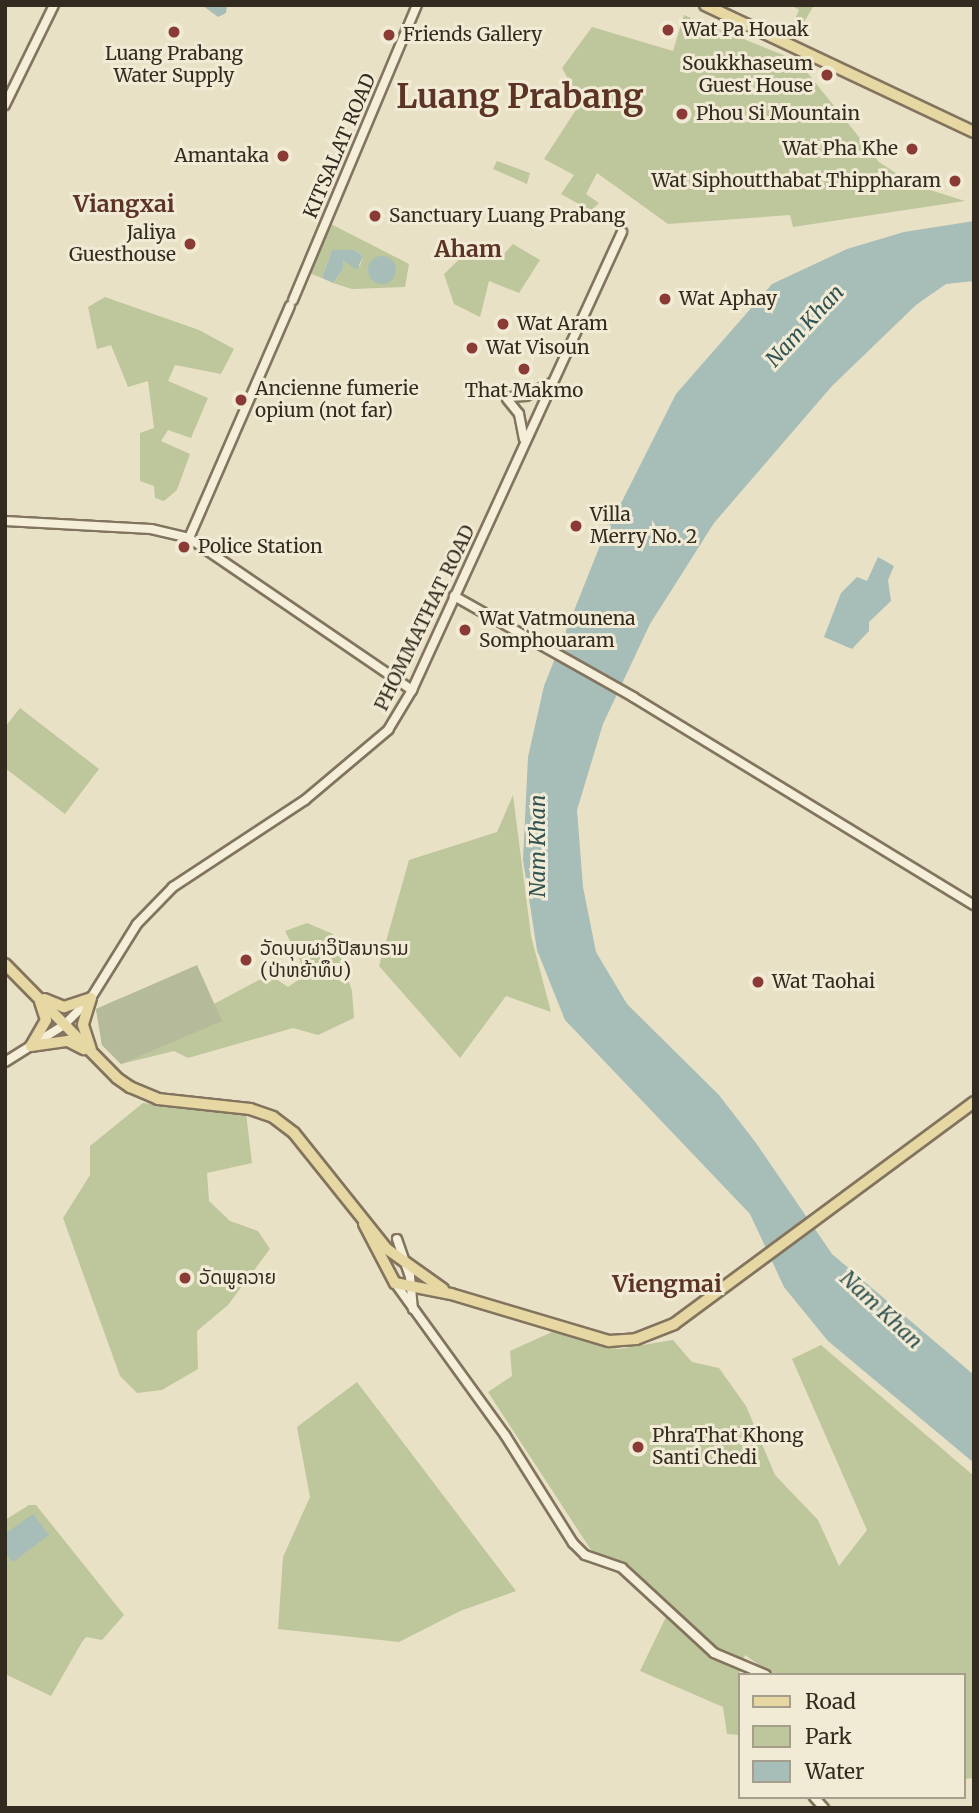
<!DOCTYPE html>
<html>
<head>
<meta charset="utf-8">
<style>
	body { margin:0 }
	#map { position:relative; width:979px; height:1813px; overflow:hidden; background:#e9e1c6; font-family:Merriweather,"Noto Sans Lao",serif }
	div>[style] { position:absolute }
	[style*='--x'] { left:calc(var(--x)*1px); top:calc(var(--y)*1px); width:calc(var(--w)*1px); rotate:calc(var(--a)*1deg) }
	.green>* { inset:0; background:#bec69c }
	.cemetery>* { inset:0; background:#b5bb9a }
	.water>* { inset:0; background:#a7bdb8 }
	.round { border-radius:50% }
	.roads { filter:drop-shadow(2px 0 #82745e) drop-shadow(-2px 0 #82745e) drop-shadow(0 2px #82745e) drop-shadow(0 -2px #82745e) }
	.minor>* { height:8px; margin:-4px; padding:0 4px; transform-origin:4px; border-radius:4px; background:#f5eed9 }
	.major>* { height:10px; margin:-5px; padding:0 5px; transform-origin:5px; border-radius:5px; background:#e7d7a3 }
	.dots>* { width:19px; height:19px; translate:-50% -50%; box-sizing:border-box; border:4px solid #f1ebd5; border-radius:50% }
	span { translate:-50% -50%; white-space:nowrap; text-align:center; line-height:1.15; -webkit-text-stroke:6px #f1ebd5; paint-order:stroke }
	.poi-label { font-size:19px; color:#342b20 }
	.left { translate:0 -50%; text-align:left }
	.right { translate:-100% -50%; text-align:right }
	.street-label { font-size:19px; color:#342b20 }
	.water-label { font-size:21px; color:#315252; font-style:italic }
	.quarter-label { font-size:23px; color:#5c3425; font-weight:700 }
	.town-label { font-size:33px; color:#5c3425; font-weight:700 }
	.frame { position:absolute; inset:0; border:7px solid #342b20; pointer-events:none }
	.legend { position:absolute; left:738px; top:1673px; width:228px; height:126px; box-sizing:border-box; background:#f1ebd5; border:2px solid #a59e8d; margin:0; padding:9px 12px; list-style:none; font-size:21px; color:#342b20 }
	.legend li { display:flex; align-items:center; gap:14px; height:35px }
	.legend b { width:35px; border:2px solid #a59e8d }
</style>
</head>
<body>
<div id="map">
	<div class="green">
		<div style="clip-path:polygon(791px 5px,814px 5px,793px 41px,786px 39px,799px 10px)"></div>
		<div style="clip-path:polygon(684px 15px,798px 61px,879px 162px,914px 185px,965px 201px,793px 227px,790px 215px,668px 224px,597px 173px,586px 194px,599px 203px,591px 211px,561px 194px,574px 175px,544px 159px,581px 102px,562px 68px,592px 27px,673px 51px)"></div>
		<div style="clip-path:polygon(497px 161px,530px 173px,527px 184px,493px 169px)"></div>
		<div style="clip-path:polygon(329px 223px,409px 264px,405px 287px,352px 289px,333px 283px,343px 269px,343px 260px,360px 266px,363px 256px,355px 250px,332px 250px,322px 278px,309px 273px)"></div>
		<div style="clip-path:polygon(475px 244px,503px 255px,513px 244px,540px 260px,519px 293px,489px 281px,480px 317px,454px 304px,444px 274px)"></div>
		<div style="clip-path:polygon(105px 297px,199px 330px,234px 349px,221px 374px,175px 365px,168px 381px,208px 398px,191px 438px,168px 430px,161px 441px,190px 454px,177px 490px,164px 501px,155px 498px,154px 486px,140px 481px,140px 433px,154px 428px,148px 381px,128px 387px,111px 345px,97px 349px,88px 307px)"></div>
		<div style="clip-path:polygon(20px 708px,99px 769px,65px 814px,5px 768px,5px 727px)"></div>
		<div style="clip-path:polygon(513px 795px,531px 936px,551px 1012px,506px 996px,460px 1058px,379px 966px,409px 860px,497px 832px)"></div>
		<div style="clip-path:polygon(307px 923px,333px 934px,352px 991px,354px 1018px,318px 1035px,293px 1028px,188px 1058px,174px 1051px,121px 1064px,102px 1045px,96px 1009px,121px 998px,169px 1028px,259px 980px,273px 977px,288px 987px,307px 974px,285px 931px)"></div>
		<div style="clip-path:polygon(143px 1103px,246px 1113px,252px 1163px,207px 1173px,209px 1201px,230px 1221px,258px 1231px,270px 1249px,228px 1305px,197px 1331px,198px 1369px,162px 1390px,137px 1393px,120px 1376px,63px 1218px,90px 1175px,90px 1146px)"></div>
		<div style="clip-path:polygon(552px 1332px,618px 1349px,673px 1340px,692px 1362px,719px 1368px,746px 1406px,775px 1475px,818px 1520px,839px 1566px,867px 1530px,792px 1359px,821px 1345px,974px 1476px,974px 1778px,963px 1779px,963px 1675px,773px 1675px,745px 1655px,739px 1675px,739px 1735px,727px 1734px,723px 1707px,640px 1671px,666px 1617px,664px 1601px,629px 1565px,593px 1553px,488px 1392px,512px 1376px,510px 1351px)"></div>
		<div style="clip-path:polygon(357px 1382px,516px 1591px,460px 1611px,399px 1642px,278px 1629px,283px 1557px,310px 1497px,297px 1427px)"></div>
		<div style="clip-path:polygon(29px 1505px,36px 1505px,124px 1615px,102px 1640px,86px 1637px,82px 1642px,51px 1696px,5px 1674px,5px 1520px)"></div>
	</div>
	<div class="cemetery">
		<div style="clip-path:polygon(197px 965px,222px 1021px,121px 1064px,102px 1045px,96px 1009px)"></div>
	</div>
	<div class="water">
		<div style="clip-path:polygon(202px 5px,227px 5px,226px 13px,218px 17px)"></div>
		<div style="clip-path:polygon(974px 221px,974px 281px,946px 284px,916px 305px,832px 386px,714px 523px,650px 624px,603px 724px,577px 810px,583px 887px,596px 952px,627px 1004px,719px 1095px,756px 1143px,832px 1254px,974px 1375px,974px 1463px,828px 1341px,784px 1287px,750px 1214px,565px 1020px,537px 950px,523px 860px,528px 757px,544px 686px,601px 543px,676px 394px,772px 284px,847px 249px,904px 232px)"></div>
		<div style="clip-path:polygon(332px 250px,355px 250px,363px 256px,357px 270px,343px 260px,343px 269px,333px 283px,322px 278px)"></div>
		<div class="round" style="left:368px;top:256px;width:28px;height:28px"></div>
		<div style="clip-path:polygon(878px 557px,894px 566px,888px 580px,891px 601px,869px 622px,869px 631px,852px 649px,824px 637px,841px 593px,857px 577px,867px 581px)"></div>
		<div style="clip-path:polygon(33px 1514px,49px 1535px,13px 1562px,5px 1552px,5px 1534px)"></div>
	</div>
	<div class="roads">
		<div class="minor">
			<div style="--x:5;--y:105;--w:111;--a:-63.9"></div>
			<div style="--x:293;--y:300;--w:320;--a:-67.2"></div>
			<div style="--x:508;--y:397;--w:18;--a:-3"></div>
			<div style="--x:526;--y:396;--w:26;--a:-28"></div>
			<div style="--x:507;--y:399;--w:19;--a:51"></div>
			<div style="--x:519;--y:414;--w:25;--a:79"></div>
			<div style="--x:5;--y:521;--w:146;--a:3.1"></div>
			<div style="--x:151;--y:529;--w:39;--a:13"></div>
			<div style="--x:189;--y:538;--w:270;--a:34.3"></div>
			<div style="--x:189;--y:538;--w:253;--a:-66.5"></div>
			<div style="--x:454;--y:596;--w:206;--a:29.4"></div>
			<div style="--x:633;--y:697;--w:399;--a:31.4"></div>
			<div style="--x:5;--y:1062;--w:70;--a:-32.1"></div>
			<div style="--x:64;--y:1025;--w:38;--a:-45"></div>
			<div style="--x:91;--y:998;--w:87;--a:-58.1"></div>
			<div style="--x:137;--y:924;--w:52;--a:-45.8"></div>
			<div style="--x:173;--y:887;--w:158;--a:-33.4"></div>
			<div style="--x:305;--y:800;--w:109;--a:-40.1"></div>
			<div style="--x:388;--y:730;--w:47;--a:-59"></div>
			<div style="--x:412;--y:690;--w:504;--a:-65.37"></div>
			<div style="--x:397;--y:1239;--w:39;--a:71"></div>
			<div style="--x:410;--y:1276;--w:33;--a:85"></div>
			<div style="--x:395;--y:1283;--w:188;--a:54.1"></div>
			<div style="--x:505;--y:1435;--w:128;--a:57.8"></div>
			<div style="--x:573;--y:1543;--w:17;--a:45"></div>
			<div style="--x:585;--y:1555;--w:39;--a:19"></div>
			<div style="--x:622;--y:1568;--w:125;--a:42.7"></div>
			<div style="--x:714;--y:1653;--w:56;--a:22.9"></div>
			<div style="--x:814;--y:1797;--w:15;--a:48"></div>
		</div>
		<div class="major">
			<div style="--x:705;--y:5;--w:297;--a:25.3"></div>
			<div style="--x:5;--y:964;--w:160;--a:45.5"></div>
			<div style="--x:117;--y:1078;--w:16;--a:35"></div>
			<div style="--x:130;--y:1087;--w:30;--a:23"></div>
			<div style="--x:158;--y:1099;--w:93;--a:6.2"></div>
			<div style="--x:250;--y:1109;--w:24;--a:19"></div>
			<div style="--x:273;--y:1117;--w:26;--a:37"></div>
			<div style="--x:294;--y:1133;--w:149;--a:51.3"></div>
			<div style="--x:387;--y:1249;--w:69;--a:35.5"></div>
			<div style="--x:91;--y:998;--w:28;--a:107"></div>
			<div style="--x:83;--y:1025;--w:25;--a:72"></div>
			<div style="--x:44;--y:999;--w:22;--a:22"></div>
			<div style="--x:64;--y:1007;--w:28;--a:-18"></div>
			<div style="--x:31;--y:1046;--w:37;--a:-8"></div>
			<div style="--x:68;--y:1041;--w:18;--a:27"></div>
			<div style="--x:31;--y:1046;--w:30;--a:-60"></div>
			<div style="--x:46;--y:1020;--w:19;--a:-108"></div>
			<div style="--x:364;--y:1224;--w:67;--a:62.3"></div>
			<div style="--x:395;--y:1283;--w:57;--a:11.1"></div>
			<div style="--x:451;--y:1294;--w:165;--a:16.6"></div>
			<div style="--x:609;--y:1341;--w:27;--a:-4"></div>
			<div style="--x:636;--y:1339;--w:41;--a:-21.5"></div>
			<div style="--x:674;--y:1324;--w:373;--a:-36.5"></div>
		</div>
	</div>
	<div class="dots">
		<div style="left:668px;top:30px;background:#8a3b35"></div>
		<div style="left:174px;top:32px;background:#8a3b35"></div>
		<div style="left:389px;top:35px;background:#8a3b35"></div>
		<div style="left:827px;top:75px;background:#8a3b35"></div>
		<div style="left:682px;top:114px;background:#8a3b35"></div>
		<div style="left:912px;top:149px;background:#8a3b35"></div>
		<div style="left:283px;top:156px;background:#8a3b35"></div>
		<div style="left:955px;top:181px;background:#8a3b35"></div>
		<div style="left:375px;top:216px;background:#8a3b35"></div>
		<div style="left:190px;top:244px;background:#8a3b35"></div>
		<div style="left:665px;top:299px;background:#8a3b35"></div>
		<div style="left:503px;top:324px;background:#8a3b35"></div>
		<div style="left:472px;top:348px;background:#8a3b35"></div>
		<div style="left:524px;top:369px;background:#8a3b35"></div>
		<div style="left:241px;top:400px;background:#8a3b35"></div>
		<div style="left:576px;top:526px;background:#8a3b35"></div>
		<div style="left:184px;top:547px;background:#8a3b35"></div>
		<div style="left:465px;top:630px;background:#8a3b35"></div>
		<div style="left:246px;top:960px;background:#8a3b35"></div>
		<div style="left:758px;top:982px;background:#8a3b35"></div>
		<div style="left:185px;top:1278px;background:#8a3b35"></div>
		<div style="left:638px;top:1447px;background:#8a3b35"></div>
	</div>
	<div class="poi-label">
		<span class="left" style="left:682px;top:30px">Wat Pa Houak</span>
		<span class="left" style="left:403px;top:35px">Friends Gallery</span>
		<span style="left:174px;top:65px">Luang Prabang<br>Water Supply</span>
		<span class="right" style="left:813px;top:75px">Soukkhaseum<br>Guest House</span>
		<span class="left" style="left:696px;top:114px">Phou Si Mountain</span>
		<span class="right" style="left:898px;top:149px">Wat Pha Khe</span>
		<span class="right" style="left:269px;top:156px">Amantaka</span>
		<span class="right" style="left:941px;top:181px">Wat Siphoutthabat Thippharam</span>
		<span class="left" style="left:389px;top:216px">Sanctuary Luang Prabang</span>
		<span class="right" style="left:176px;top:244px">Jaliya<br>Guesthouse</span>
		<span class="left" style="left:679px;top:299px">Wat Aphay</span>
		<span class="left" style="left:517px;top:324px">Wat Aram</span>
		<span class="left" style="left:486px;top:348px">Wat Visoun</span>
		<span class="left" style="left:255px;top:400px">Ancienne fumerie<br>opium (not far)</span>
		<span style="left:524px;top:391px">That Makmo</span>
		<span class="left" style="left:590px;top:526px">Villa<br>Merry No. 2</span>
		<span class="left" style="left:198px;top:547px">Police Station</span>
		<span class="left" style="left:479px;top:630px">Wat Vatmounena<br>Somphouaram</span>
		<span class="left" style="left:260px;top:960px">ວັດບຸບຜາວິປັສນາຣາມ<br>(ປ່າຫຍ້າທຶບ)</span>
		<span class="left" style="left:772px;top:982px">Wat Taohai</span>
		<span class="left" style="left:199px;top:1278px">ວັດພູຄວາຍ</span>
		<span class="left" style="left:652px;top:1447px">PhraThat Khong<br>Santi Chedi</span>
	</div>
	<div class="street-label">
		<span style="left:340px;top:146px;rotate:-67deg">KITSALAT ROAD</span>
		<span style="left:425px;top:618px;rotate:-64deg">PHOMMATHAT ROAD</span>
	</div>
	<div class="water-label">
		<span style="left:805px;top:326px;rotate:-47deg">Nam Khan</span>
		<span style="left:538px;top:846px;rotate:-90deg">Nam Khan</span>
		<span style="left:881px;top:1310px;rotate:43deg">Nam Khan</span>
	</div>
	<div class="quarter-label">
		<span style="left:124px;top:204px">Viangxai</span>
		<span style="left:468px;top:249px">Aham</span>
		<span style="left:667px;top:1284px">Viengmai</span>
	</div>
	<div class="town-label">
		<span style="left:520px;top:97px">Luang Prabang</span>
	</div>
	<div class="frame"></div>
	<ul class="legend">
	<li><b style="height:9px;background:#e7d7a3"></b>Road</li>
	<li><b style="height:19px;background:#bec69c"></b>Park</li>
	<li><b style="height:19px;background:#a7bdb8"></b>Water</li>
	</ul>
</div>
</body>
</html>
